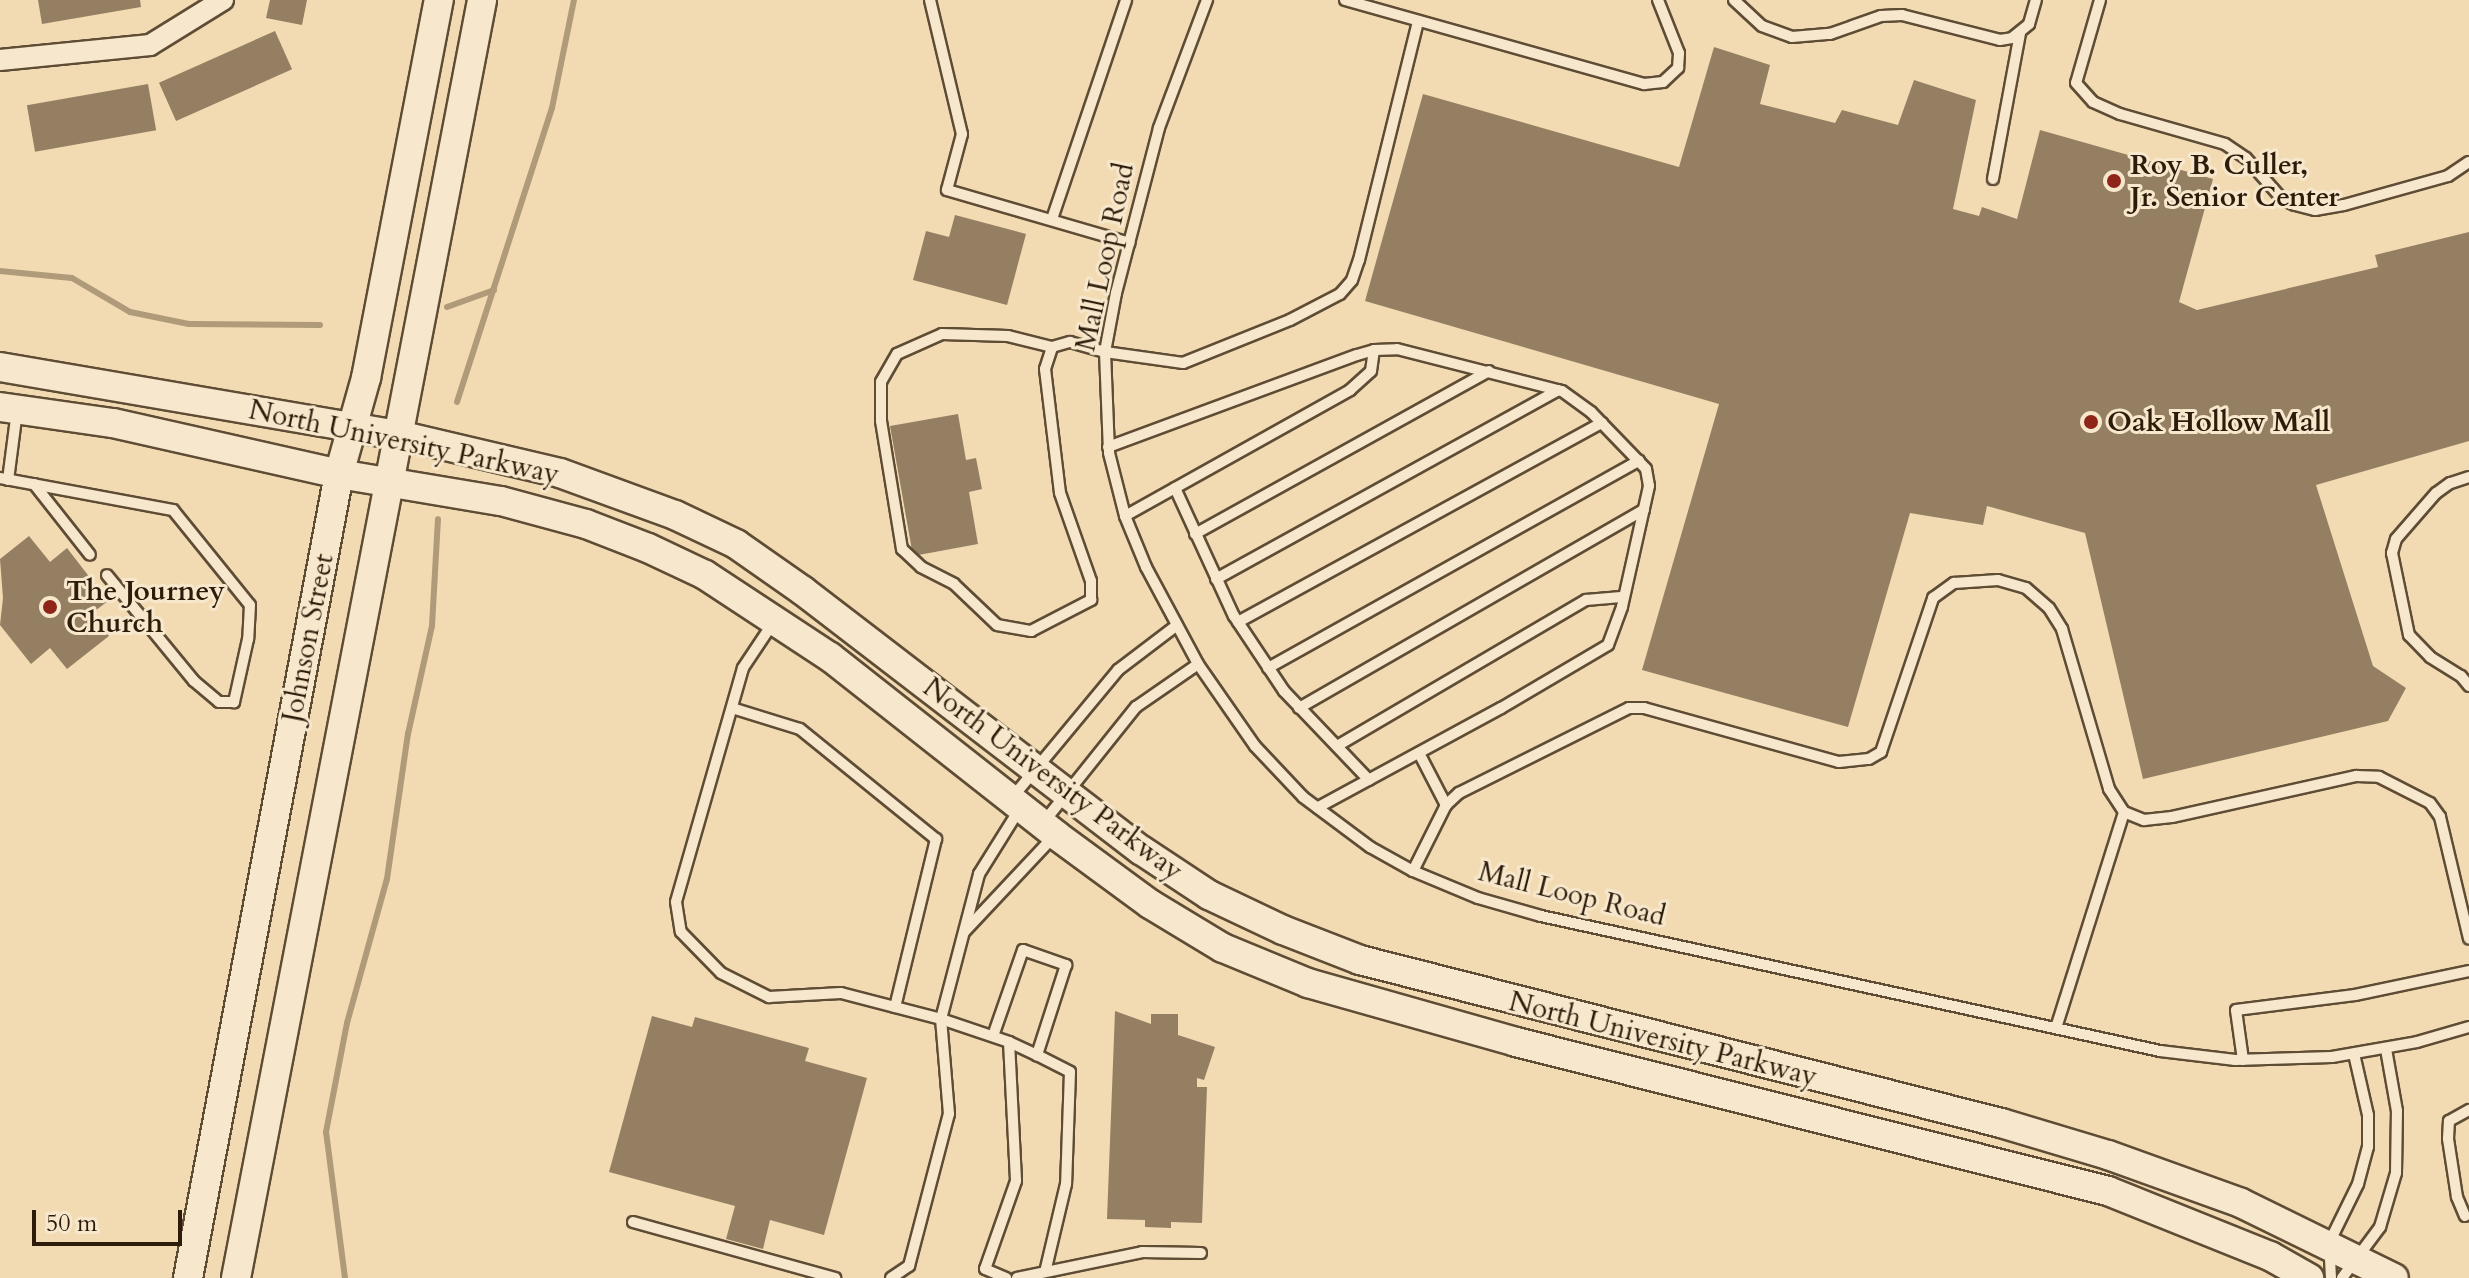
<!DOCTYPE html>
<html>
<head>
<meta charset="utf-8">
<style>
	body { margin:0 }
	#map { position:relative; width:2469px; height:1278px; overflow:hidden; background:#f2dbb2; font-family:Cardo,serif }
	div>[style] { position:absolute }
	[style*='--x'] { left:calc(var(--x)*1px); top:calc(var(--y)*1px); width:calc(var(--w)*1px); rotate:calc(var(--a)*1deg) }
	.stream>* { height:6px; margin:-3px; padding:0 3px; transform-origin:3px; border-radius:3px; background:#af9a79 }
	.building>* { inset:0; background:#947f62; transform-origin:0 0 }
	.roads { filter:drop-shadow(2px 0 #5f4c35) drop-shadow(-2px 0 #5f4c35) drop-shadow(0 2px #5f4c35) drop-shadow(0 -2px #5f4c35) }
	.lane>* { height:10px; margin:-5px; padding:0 5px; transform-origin:5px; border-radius:5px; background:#f7e8cd }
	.street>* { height:20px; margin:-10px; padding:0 10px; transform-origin:10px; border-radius:10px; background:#f7e8cd }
	.secondary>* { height:28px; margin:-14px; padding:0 14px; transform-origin:14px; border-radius:14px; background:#f7e8cd }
	.dots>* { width:22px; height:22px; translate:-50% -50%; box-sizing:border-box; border:4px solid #f7e8cd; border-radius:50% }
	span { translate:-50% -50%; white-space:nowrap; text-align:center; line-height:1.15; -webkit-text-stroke:6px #f7e8cd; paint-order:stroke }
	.poi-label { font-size:28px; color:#2e1c0b; font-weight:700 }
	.left { translate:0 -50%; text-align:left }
	.street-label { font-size:28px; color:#2e1c0b }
	.scale { position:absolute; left:32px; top:1210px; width:150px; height:36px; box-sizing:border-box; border:4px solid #2e1c0b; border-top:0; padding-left:10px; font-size:24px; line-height:28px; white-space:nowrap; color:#2e1c0b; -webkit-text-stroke:6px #f7e8cd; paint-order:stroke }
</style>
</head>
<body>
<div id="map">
	<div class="stream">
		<div style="--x:0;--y:271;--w:72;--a:5.6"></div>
		<div style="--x:72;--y:278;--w:67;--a:30.4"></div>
		<div style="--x:130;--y:312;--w:60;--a:11.5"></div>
		<div style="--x:189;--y:324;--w:131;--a:0.4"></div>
		<div style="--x:447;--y:307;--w:50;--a:-19.9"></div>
		<div style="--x:457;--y:402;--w:309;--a:-72.1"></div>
		<div style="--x:552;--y:108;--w:110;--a:-78.5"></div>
		<div style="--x:345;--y:1278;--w:147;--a:-97.4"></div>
		<div style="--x:326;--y:1132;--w:111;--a:-79.1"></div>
		<div style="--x:347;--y:1023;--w:149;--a:-74.5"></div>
		<div style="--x:387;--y:879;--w:147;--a:-81.8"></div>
		<div style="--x:408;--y:734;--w:111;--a:-77.5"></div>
		<div style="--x:432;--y:626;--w:107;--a:-86.8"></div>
	</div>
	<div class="building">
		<div style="clip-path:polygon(38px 0,140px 0,141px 7px,42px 24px)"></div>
		<div style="clip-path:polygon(270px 0,307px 0,302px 25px,266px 18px)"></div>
		<div style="left:275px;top:31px;width:42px;height:127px;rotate:66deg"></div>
		<div style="clip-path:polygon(1714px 47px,1770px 65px,1760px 104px,1835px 123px,1842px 110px,1898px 125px,1914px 80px,1976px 100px,1953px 209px,1979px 216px,1982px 207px,2017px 219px,2040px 130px,2213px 179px,2179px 302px,2197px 310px,2378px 267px,2375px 255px,2469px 232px,2469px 441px,2316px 485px,2373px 666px,2406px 688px,2388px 721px,2143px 779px,2085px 533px,1987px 506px,1983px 525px,1910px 513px,1848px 727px,1642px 670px,1719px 404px,1365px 301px,1423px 94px,1679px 167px)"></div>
		<div style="left:148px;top:84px;width:47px;height:123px;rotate:80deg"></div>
		<div style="clip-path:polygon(955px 215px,1026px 234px,1007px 305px,913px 280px,926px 231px,949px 237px)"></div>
		<div style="clip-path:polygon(958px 414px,966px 460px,976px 458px,982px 489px,969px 492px,978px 544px,913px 556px,890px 426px)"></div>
		<div style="clip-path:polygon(29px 536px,50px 562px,67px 548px,108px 601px,91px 614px,109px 636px,67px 669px,50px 648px,31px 664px,0 625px,3px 598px,0 559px)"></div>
		<div style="clip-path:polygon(1115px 1011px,1151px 1024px,1151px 1014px,1178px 1014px,1178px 1035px,1215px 1047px,1204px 1080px,1197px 1078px,1197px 1087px,1207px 1087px,1202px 1223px,1171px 1222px,1171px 1228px,1145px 1227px,1145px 1220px,1107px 1219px)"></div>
		<div style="clip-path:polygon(652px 1016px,692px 1027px,695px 1017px,809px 1048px,805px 1061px,867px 1078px,824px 1235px,770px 1220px,763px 1249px,726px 1239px,735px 1206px,609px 1172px)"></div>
	</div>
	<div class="roads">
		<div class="lane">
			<div style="--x:930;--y:0;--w:138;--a:76.6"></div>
			<div style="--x:962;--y:134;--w:58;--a:105"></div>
			<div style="--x:947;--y:190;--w:190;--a:16.2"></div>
			<div style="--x:1207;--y:0;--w:137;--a:110.6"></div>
			<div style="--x:1159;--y:128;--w:171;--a:104.6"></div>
			<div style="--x:1116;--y:293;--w:60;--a:100.6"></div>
			<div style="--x:1105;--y:352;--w:101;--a:87.7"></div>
			<div style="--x:1109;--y:453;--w:65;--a:75.7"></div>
			<div style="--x:1125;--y:516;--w:55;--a:67.6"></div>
			<div style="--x:1146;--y:567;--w:110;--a:61.8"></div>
			<div style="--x:1198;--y:664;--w:100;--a:55.2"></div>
			<div style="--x:1255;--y:746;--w:70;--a:46.7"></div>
			<div style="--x:1303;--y:797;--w:84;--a:36.7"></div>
			<div style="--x:1370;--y:847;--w:49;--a:29.2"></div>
			<div style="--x:1413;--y:871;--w:70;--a:22.6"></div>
			<div style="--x:1478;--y:898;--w:66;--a:15.9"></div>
			<div style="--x:1541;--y:916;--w:634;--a:12.3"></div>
			<div style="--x:2160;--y:1051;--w:76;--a:6.8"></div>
			<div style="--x:2235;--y:1060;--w:97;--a:-1.8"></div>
			<div style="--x:2332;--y:1057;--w:86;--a:-10"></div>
			<div style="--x:2417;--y:1042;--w:54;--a:-16.1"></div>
			<div style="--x:1345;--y:0;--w:311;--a:15.7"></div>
			<div style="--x:1644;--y:84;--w:19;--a:-6"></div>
			<div style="--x:1663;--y:82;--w:21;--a:-43"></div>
			<div style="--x:1678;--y:68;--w:15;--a:-86"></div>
			<div style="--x:1679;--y:53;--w:57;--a:-111.6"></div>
			<div style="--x:1734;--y:0;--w:38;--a:43"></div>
			<div style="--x:1762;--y:26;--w:32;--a:20"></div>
			<div style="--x:1792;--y:37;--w:38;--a:-5"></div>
			<div style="--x:1830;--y:34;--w:54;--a:-19.4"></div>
			<div style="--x:1881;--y:16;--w:21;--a:-3"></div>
			<div style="--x:1902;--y:15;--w:101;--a:14.3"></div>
			<div style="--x:2000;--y:40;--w:12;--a:-9"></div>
			<div style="--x:2012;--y:38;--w:22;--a:-39"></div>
			<div style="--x:2029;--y:24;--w:25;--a:-74"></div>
			<div style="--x:2100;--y:0;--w:86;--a:106.1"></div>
			<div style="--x:2076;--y:83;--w:25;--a:48"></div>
			<div style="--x:2093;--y:102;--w:30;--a:24"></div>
			<div style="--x:2120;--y:114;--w:109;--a:15.9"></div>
			<div style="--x:2225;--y:144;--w:25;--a:34"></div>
			<div style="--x:2246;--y:158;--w:55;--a:48.7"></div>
			<div style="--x:2282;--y:199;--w:14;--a:25"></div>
			<div style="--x:2295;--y:205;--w:21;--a:14"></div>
			<div style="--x:2315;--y:210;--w:29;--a:-10"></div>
			<div style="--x:2344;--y:205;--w:108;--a:-15.6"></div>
			<div style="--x:2448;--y:176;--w:25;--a:-34"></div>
			<div style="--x:1993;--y:179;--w:148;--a:-79.5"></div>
			<div style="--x:1052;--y:219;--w:231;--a:-71.3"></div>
			<div style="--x:1052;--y:347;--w:45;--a:-166"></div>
			<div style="--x:1008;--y:336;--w:66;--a:-178.3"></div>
			<div style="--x:942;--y:334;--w:49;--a:156"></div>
			<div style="--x:897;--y:354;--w:32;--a:120"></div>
			<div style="--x:881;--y:382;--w:39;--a:90"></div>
			<div style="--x:881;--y:421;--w:130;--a:80.7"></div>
			<div style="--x:902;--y:549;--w:26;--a:43"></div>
			<div style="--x:921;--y:567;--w:37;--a:27"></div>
			<div style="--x:954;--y:584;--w:59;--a:43.6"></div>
			<div style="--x:997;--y:625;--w:35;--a:10"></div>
			<div style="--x:1031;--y:631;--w:68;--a:-27.3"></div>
			<div style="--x:1091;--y:600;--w:19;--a:-90"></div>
			<div style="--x:1091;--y:581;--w:93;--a:-109.4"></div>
			<div style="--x:1060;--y:493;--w:125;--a:-96.9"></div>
			<div style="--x:1045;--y:369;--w:23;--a:-72"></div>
			<div style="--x:1052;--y:347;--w:19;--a:-16"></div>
			<div style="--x:1070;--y:342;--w:36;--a:16"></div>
			<div style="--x:1105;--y:352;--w:79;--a:8"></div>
			<div style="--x:1183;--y:363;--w:115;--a:-21.9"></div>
			<div style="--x:1290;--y:320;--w:56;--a:-27.5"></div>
			<div style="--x:1340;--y:294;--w:18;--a:-49"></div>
			<div style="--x:1352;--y:280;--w:21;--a:-71"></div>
			<div style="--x:1359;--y:260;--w:246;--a:-76.1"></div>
			<div style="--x:1108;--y:447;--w:265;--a:-20.3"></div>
			<div style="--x:1357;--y:355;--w:18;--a:-16"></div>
			<div style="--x:1374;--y:350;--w:23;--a:-2"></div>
			<div style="--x:1397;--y:349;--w:170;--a:14.3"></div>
			<div style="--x:1562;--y:391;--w:36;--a:36"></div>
			<div style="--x:1591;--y:412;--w:79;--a:46"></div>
			<div style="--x:1646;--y:469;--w:17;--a:80"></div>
			<div style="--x:1649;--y:486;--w:124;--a:102.6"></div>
			<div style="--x:1622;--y:607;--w:40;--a:110.2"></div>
			<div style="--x:1608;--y:645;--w:124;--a:149.5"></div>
			<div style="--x:1501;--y:708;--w:209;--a:151.5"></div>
			<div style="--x:2469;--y:477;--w:20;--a:162"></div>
			<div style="--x:2450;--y:483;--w:17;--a:144"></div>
			<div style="--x:2436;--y:493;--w:61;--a:131"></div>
			<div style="--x:2396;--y:539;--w:15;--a:106"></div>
			<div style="--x:2392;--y:553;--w:84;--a:78.3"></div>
			<div style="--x:2409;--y:635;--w:30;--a:46"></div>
			<div style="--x:2430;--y:657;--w:36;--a:32"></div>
			<div style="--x:2461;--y:676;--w:13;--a:51"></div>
			<div style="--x:0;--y:478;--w:176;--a:10.5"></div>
			<div style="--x:173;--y:510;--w:122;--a:51"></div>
			<div style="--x:250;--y:605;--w:34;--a:93"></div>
			<div style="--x:248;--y:639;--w:65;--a:102.5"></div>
			<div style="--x:234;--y:702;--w:15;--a:180"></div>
			<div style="--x:219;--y:702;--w:33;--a:-140"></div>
			<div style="--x:194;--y:681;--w:137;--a:-129.4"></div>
			<div style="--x:8;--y:480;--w:70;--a:-82.6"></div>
			<div style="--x:34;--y:484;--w:90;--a:51.7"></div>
			<div style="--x:1175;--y:488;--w:141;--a:65.3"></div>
			<div style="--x:1234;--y:616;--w:90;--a:56.3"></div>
			<div style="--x:1284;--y:691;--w:123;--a:46.3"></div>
			<div style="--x:1125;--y:516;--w:258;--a:-29.2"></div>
			<div style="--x:1350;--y:390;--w:28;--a:-42"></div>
			<div style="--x:1371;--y:371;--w:21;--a:-82"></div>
			<div style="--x:1195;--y:534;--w:336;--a:-29"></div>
			<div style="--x:1216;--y:579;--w:391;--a:-28.9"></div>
			<div style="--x:1238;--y:622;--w:415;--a:-28.7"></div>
			<div style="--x:773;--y:623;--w:54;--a:123.7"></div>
			<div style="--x:743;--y:668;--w:243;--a:106"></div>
			<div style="--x:676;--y:902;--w:30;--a:81"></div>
			<div style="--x:681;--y:932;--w:57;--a:45.7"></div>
			<div style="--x:721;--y:973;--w:54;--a:26.6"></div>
			<div style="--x:769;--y:997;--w:72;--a:-3.2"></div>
			<div style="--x:841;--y:993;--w:103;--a:14.6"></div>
			<div style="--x:941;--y:1019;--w:150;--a:-75.3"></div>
			<div style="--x:979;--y:874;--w:75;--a:-58"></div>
			<div style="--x:1268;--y:668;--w:425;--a:-29.2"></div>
			<div style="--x:732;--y:708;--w:71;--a:17.2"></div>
			<div style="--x:800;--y:729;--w:175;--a:39"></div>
			<div style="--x:936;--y:839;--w:173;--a:103.7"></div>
			<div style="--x:1299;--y:708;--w:398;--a:-29.9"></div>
			<div style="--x:1337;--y:746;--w:289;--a:-30.4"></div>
			<div style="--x:1586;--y:600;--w:38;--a:-5"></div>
			<div style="--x:1419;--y:753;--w:59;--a:62.6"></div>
			<div style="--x:1011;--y:799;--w:168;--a:-50.3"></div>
			<div style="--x:1118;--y:670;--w:74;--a:-37.3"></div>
			<div style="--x:1043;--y:823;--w:149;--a:-51.3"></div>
			<div style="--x:1136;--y:707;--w:75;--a:-34.7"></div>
			<div style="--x:1413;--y:871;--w:74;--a:-63.4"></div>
			<div style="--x:1446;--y:805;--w:18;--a:-43"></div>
			<div style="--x:1459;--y:793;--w:190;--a:-26.6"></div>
			<div style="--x:1629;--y:708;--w:15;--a:0"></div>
			<div style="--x:1644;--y:708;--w:202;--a:15.5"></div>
			<div style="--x:1839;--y:762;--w:30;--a:-6"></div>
			<div style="--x:1869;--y:759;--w:14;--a:-30"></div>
			<div style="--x:1881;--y:752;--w:163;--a:-71.3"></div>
			<div style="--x:1933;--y:598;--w:26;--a:-36"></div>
			<div style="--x:1954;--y:583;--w:44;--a:-3.9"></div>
			<div style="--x:1998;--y:580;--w:29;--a:16"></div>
			<div style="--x:2026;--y:588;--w:30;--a:41"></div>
			<div style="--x:2049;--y:608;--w:25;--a:58"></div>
			<div style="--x:2062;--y:629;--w:167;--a:73.6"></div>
			<div style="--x:2109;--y:789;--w:27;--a:57"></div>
			<div style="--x:2124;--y:812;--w:22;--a:22"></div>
			<div style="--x:2144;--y:820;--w:28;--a:-6"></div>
			<div style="--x:2172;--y:817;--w:189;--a:-12.6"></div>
			<div style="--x:2356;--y:776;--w:23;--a:2"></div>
			<div style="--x:2379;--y:777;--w:57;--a:27"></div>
			<div style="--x:2430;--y:803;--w:17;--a:54"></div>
			<div style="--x:2440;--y:817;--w:125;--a:76.6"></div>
			<div style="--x:965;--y:931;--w:132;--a:-46.8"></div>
			<div style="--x:2056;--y:1028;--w:226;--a:-72.5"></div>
			<div style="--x:993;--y:1036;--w:91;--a:-70.8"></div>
			<div style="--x:1023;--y:950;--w:46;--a:19.2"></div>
			<div style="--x:1066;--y:965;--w:95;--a:107.9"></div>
			<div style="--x:1037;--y:1055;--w:37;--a:27"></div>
			<div style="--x:1070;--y:1072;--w:112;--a:92"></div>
			<div style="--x:1066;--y:1184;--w:90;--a:103.4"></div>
			<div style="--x:1009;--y:1042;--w:31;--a:25"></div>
			<div style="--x:2243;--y:1060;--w:50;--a:-98"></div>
			<div style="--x:2236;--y:1010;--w:120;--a:-7.2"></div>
			<div style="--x:2355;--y:995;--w:116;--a:-11.9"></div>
			<div style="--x:2465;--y:1216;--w:21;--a:-113"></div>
			<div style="--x:2457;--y:1197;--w:59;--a:-98.8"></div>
			<div style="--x:2448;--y:1139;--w:18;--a:-87"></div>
			<div style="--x:2449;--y:1121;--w:23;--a:-29"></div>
			<div style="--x:633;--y:1222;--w:210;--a:15.5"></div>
			<div style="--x:891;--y:1278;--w:22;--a:-34"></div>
			<div style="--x:909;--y:1266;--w:157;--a:-75.3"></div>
			<div style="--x:949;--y:1114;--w:95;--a:-94.8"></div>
			<div style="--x:941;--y:1019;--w:72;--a:18.7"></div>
			<div style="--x:1009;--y:1042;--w:139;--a:87.1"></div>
			<div style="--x:1016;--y:1181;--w:93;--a:109.4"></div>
			<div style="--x:985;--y:1269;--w:23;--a:23"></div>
			<div style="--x:1017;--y:1278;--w:128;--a:-11.7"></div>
			<div style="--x:1142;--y:1252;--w:59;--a:1"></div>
			<div style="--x:2331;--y:1278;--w:35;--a:-93"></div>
			<div style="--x:2329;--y:1243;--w:66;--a:-63.8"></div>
			<div style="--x:2358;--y:1184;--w:38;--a:-75"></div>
			<div style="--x:2368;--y:1147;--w:32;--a:-90"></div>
			<div style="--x:2368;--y:1115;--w:63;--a:-102.9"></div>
			<div style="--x:2342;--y:1278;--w:64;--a:-53.3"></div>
			<div style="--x:2380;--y:1227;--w:56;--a:-73.5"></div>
			<div style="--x:2396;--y:1173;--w:62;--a:-89.1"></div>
			<div style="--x:2397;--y:1111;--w:63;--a:-100.1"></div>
		</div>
		<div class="street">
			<div style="--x:0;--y:60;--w:151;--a:-5.7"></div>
			<div style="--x:150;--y:45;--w:86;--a:-31.7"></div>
		</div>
		<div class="secondary">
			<div style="--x:0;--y:367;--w:405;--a:9.7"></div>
			<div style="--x:399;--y:435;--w:165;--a:13.3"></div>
			<div style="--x:560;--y:473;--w:122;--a:20.1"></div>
			<div style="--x:675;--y:515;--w:68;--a:25.4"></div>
			<div style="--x:736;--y:544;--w:82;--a:35"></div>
			<div style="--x:803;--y:591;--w:426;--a:37.5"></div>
			<div style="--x:1141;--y:850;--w:82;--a:33.5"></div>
			<div style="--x:1209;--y:895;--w:82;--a:25.3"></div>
			<div style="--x:1283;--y:930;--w:83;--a:21.3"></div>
			<div style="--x:1360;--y:960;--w:661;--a:14.27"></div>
			<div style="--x:2001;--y:1123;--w:112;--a:16.7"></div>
			<div style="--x:2108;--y:1155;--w:141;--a:19.8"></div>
			<div style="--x:2241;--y:1203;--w:170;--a:26.1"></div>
			<div style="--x:0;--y:407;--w:114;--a:8.1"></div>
			<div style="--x:113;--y:423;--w:232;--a:12.7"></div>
			<div style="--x:339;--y:474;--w:164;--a:9.5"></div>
			<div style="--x:501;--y:501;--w:88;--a:15.1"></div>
			<div style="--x:586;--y:524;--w:66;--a:21.2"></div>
			<div style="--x:648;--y:548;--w:63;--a:25.3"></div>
			<div style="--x:705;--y:575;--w:149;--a:33.3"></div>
			<div style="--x:830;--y:657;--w:288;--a:38.2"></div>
			<div style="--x:1056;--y:835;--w:117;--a:36.3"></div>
			<div style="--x:1150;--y:904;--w:85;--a:31.1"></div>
			<div style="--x:1223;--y:948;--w:92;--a:22.4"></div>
			<div style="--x:1308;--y:983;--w:216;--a:15.8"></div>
			<div style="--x:1516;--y:1042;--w:610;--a:14.13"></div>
			<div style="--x:2108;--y:1191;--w:175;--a:21.9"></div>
			<div style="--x:2270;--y:1256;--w:45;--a:29.4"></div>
			<div style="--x:188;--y:1278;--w:818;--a:-79.36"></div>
			<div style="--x:339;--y:474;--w:100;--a:-74.3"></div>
			<div style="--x:366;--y:378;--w:385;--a:-79.1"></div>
			<div style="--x:236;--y:1278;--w:1301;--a:-79.1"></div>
		</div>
	</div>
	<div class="dots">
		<div style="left:2114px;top:181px;background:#8f2418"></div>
		<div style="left:2091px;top:422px;background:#8f2418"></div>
		<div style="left:50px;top:607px;background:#8f2418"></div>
	</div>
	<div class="poi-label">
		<span class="left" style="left:2130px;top:181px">Roy B. Culler,<br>Jr. Senior Center</span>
		<span class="left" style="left:2107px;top:422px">Oak Hollow Mall</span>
		<span class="left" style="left:66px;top:607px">The Journey<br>Church</span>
	</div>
	<div class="street-label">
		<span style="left:1105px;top:257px;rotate:-78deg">Mall Loop Road</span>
		<span style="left:404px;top:442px;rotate:12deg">North University Parkway</span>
		<span style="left:308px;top:638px;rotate:-79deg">Johnson Street</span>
		<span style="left:1053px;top:779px;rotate:37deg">North University Parkway</span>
		<span style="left:1572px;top:894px;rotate:14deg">Mall Loop Road</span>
		<span style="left:1663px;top:1039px;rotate:14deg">North University Parkway</span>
	</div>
	<div class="scale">50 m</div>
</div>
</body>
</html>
